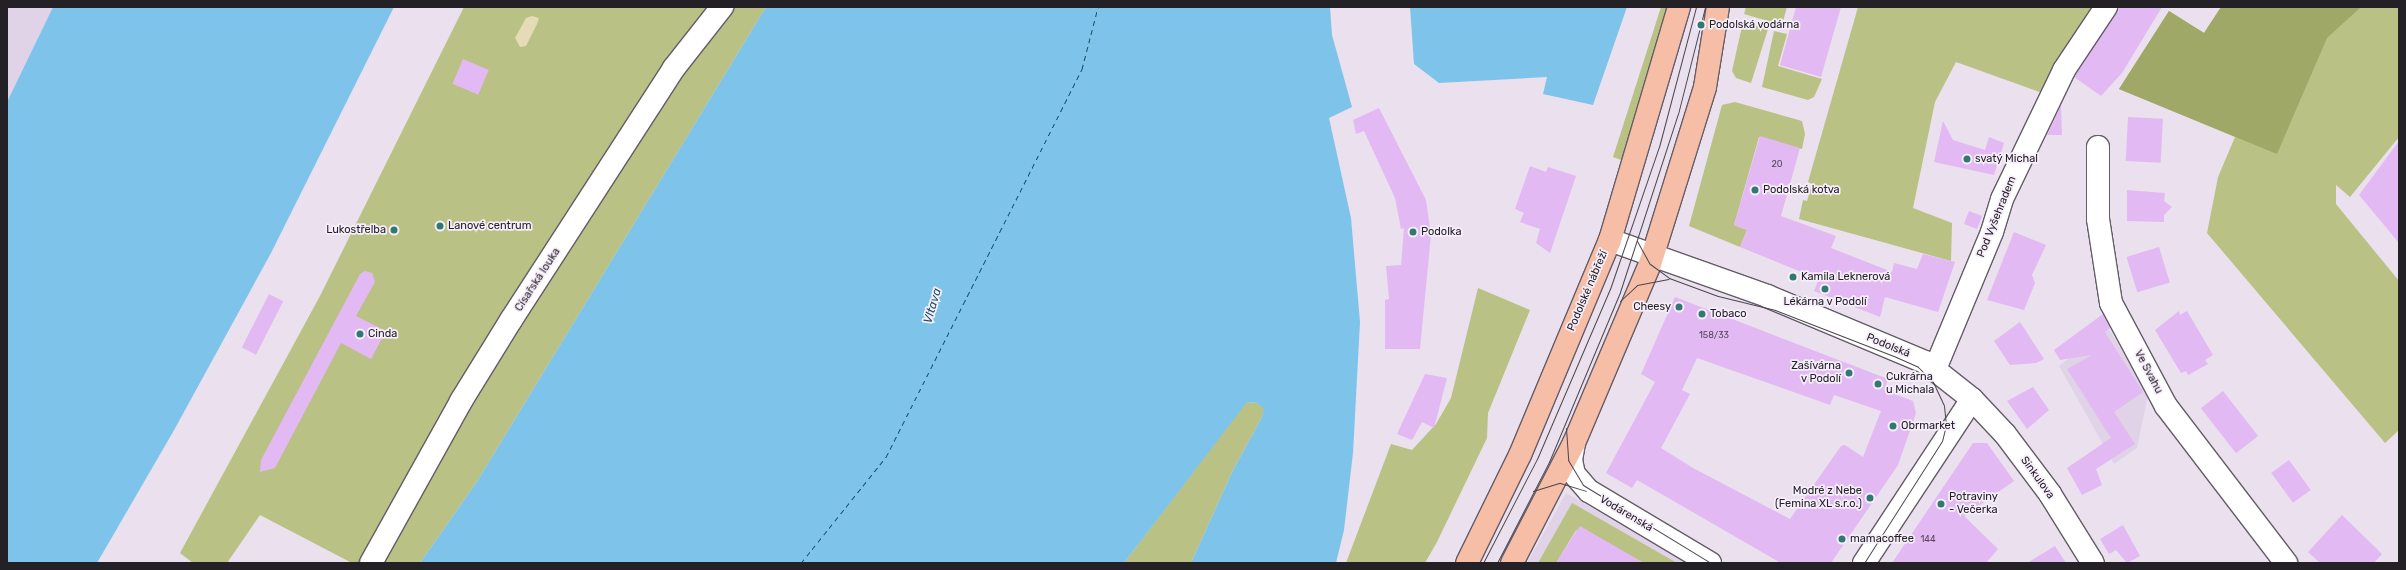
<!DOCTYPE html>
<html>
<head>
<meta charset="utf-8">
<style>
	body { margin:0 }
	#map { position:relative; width:2406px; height:570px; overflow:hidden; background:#eae0ee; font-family:Rubik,sans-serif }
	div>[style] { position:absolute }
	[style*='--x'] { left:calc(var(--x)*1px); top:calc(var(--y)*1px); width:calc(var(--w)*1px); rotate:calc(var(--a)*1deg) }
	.built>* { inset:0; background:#e1d3e7 }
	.green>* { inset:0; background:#b9c184 }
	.forest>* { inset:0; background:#9fa866 }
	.sand>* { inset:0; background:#e5dbb6 }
	.water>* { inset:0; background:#7ec4ea }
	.ferry>* { height:1px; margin-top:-0.5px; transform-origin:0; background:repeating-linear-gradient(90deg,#184f69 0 5px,transparent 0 9px) }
	.building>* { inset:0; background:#e2b9f2; transform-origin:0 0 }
	.roads { filter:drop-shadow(1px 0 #645c67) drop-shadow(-1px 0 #645c67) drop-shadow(0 1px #645c67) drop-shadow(0 -1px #645c67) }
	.minor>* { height:22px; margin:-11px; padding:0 11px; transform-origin:11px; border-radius:11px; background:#fff }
	.major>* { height:22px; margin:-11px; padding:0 11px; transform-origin:11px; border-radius:11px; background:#f6bea7 }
	.tram>* { height:1px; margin:-0.5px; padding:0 0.5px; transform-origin:0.5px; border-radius:0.5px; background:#4b474d }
	.dots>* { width:11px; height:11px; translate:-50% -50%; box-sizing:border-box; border:2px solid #f7eefb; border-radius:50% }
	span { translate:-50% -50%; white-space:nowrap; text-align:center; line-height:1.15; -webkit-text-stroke:3.5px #f7eefb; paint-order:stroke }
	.number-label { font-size:9px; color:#544759 }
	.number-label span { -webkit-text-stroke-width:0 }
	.poi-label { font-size:11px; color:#242126 }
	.left { translate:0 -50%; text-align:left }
	.right { translate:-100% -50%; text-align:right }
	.street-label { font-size:11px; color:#242126 }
	.water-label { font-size:12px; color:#184f69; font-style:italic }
	.frame { position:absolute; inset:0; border:8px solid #242126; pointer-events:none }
</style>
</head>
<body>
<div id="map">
	<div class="built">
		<div style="clip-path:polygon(7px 7px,53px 7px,7px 102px)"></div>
		<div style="clip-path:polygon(2109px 329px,2148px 395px,2137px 448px,2114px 464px,2059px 366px)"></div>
		<div style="clip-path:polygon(1566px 493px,1687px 563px,1527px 563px)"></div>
	</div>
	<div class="green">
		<div style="clip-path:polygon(464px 7px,766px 7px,476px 483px,420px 563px,352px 563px,260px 515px,227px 563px,193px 563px,180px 553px,320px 296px)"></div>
		<div style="clip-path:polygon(1661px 7px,1668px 7px,1624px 161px,1613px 157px)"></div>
		<div style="clip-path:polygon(1746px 7px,1787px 7px,1782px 25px,1744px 14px)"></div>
		<div style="clip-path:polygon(1858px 7px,2096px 7px,2045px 94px,1956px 62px,1935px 102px,1913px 208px,1952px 223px,1951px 261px,1799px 219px,1803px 200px,1807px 201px,1812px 184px,1808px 182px)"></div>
		<div style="clip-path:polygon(2221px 7px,2399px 7px,2399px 137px,2350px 197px,2336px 185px,2336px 204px,2399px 281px,2399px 430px,2385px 443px,2207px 233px,2218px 177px,2235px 137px,2119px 89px,2169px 11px,2204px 33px)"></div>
		<div style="clip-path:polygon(1743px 22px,1768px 29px,1751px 83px,1736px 78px,1732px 71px)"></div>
		<div style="clip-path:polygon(1774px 31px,1787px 34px,1778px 66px,1822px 79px,1814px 97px,1808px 100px,1762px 87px)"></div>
		<div style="clip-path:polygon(1735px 102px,1802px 121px,1805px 134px,1802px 149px,1759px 137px,1734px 225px,1747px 230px,1740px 247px,1689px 226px,1722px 105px)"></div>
		<div style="clip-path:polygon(1478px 288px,1530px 310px,1488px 413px,1487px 438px,1437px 542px,1425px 563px,1346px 563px,1391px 444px,1412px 450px,1436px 424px,1451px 398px)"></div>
		<div style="clip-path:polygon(1246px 402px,1257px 403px,1265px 409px,1262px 417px,1233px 470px,1191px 563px,1124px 563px)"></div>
		<div style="clip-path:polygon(1572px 503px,1574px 504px,1677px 563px,1644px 563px,1576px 530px,1556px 563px,1538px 563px)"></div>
	</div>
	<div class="forest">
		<div style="clip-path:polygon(2221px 7px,2361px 7px,2327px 38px,2277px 154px,2119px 89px,2169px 11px,2204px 33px)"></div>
	</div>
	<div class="sand">
		<div style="clip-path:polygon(532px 16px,539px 18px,537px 24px,526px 46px,520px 47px,515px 38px,526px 18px)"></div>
	</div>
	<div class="water">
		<div style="clip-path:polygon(53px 7px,394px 7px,271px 253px,173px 432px,97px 563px,7px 563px,7px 102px)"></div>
		<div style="clip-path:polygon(766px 7px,1330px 7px,1332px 35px,1352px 107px,1329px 118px,1351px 218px,1360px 322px,1353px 453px,1344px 530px,1336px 563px,1191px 563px,1233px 470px,1262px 417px,1264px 409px,1257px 403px,1247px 402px,1124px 563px,420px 563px,476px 483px)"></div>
		<div style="clip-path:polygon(1410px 7px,1627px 7px,1593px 105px,1543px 94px,1547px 77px,1439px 83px,1414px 64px)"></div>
	</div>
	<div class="ferry">
		<div style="--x:801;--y:563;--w:136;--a:-51.3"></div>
		<div style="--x:886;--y:457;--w:435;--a:-63.2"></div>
		<div style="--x:1082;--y:69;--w:64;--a:-75.5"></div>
	</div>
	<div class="building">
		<div style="clip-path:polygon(1796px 7px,1841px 7px,1821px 77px,1780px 65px)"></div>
		<div style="clip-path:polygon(2118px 7px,2162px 7px,2122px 73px,2101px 96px,2074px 77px)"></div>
		<div style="left:463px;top:59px;width:28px;height:27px;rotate:23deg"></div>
		<div style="clip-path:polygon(2061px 105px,2062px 135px,2047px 135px)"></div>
		<div style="clip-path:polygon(1379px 108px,1426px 200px,1431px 235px,1420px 349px,1385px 349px,1385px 300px,1389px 299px,1386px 266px,1401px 265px,1404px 228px,1401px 229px,1395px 198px,1364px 131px,1356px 134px,1353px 120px)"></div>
		<div style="left:2128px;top:117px;width:35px;height:44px;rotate:3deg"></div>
		<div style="clip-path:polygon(1943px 121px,1953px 140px,1985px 150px,1989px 137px,2004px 143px,1994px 175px,1934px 162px)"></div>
		<div style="clip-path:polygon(1760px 136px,1800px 148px,1781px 216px,1836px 236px,1831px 248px,1892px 272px,1894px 263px,1917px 269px,1923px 254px,1955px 262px,1938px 312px,1885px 297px,1880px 317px,1814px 291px,1819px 279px,1740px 247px,1747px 230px,1734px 225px)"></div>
		<div style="clip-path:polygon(2399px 141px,2399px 243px,2359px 195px)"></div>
		<div style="clip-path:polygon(1530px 166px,1546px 172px,1548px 167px,1576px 176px,1550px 253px,1536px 243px,1540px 229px,1520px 222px,1524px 213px,1515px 209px)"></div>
		<div style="clip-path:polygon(2127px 190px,2165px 193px,2164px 201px,2172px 207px,2164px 215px,2164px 222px,2127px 221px)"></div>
		<div style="left:1969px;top:211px;width:14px;height:14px;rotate:21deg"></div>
		<div style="clip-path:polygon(2014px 232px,2046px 245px,2032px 275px,2035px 283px,2024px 310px,1987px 300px)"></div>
		<div style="left:2159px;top:247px;width:37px;height:34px;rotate:73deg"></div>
		<div style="clip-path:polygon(365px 271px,372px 273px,375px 282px,356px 316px,386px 331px,371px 359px,341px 343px,275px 468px,260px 472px,261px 460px,360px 274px)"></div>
		<div style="left:269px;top:294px;width:16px;height:60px;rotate:27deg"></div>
		<div style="clip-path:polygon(evenodd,1675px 297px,1888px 379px,1884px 390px,1913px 401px,1916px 413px,1898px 465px,1831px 563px,1781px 563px,1637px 480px,1632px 488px,1606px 473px,1655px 382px,1641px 374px,1675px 297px,1697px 358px,1830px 405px,1834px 395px,1881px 411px,1863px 457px,1845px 445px,1841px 446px,1790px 519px,1693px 468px,1661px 448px,1690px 394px,1682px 390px,1697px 358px)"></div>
		<div style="clip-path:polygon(2179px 311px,2180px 315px,2187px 311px,2213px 355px,2205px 360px,2208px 364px,2188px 375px,2186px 371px,2181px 373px,2155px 330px)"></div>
		<div style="clip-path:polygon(2103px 314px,2110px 328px,2105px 332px,2143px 392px,2114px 412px,2135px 444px,2096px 469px,2102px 485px,2082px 495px,2067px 468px,2111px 438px,2067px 369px,2092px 355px,2060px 360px,2054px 350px)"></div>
		<div style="clip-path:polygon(2020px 322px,2044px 359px,2036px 363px,2010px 365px,1994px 341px)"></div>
		<div style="clip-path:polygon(1425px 374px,1447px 378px,1434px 428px,1422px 422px,1412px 440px,1397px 434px)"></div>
		<div style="clip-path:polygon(2033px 387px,2049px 410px,2027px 429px,2007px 401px)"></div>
		<div style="left:2223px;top:391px;width:57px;height:28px;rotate:52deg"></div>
		<div style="clip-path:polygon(1973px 443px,1987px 443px,2014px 481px,1964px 516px,1998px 549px,1986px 563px,1892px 563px)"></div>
		<div style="left:2289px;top:460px;width:37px;height:22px;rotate:54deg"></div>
		<div style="clip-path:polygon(2342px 515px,2382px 554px,2374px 563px,2320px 563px,2308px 552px)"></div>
		<div style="clip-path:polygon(2123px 525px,2140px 556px,2127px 563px,2116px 550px,2109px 554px,2100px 539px)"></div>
		<div style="clip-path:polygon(1580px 526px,1644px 563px,1556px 563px)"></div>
		<div style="clip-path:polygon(2055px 546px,2066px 563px,2027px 563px)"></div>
	</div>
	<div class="roads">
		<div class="minor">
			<div style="--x:2098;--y:147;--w:72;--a:90"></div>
			<div style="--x:2098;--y:219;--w:85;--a:81.2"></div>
			<div style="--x:2111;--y:303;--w:117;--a:61.9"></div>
			<div style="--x:2166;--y:406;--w:198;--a:52.6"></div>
			<div style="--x:1610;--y:240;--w:167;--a:19.6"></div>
			<div style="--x:1767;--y:296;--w:171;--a:22.7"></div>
			<div style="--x:1925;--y:362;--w:60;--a:38.2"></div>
			<div style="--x:1972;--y:399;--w:48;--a:46.7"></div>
			<div style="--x:2005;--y:434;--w:75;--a:53.1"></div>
			<div style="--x:2050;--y:494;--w:81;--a:58.1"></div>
			<div style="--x:1935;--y:369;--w:148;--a:-67.4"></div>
			<div style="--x:1992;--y:232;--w:34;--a:-73"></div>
			<div style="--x:2002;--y:199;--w:143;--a:-64.3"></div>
			<div style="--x:2064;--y:70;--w:76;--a:-56.3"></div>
			<div style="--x:1574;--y:443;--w:17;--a:100"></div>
			<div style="--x:1571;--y:460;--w:14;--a:78"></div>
			<div style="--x:1574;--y:474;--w:23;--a:49"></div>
			<div style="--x:1589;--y:491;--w:141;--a:30.8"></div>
			<div style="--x:371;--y:563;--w:185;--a:-60.9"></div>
			<div style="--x:461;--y:401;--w:95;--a:-58.3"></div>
			<div style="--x:511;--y:320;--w:300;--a:-57.1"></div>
			<div style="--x:674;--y:68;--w:78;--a:-51.8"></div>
			<div style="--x:1864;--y:563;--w:196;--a:-56.6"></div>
		</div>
		<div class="major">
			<div style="--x:1467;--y:563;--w:120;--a:-63.9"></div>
			<div style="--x:1520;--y:455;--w:233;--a:-67.3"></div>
			<div style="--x:1610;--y:240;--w:243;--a:-73.5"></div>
			<div style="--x:1512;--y:563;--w:135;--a:-62.7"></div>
			<div style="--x:1574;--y:443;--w:194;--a:-67"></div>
			<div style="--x:1650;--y:264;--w:185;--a:-72.7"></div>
			<div style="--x:1705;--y:87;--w:81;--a:-80.8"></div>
		</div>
	</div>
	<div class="tram">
		<div style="--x:1637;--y:241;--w:26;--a:61"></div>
		<div style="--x:1650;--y:264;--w:24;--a:36"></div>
		<div style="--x:1669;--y:278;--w:52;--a:20.2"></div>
		<div style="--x:1718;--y:296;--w:59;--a:13.8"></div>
		<div style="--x:1775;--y:310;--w:130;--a:21.2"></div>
		<div style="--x:1896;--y:357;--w:24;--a:24"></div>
		<div style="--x:1918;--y:367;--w:21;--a:45"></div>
		<div style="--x:1933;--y:382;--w:26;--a:65"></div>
		<div style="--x:1944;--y:406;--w:19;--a:84"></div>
		<div style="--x:1946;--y:425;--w:16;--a:104"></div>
		<div style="--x:1942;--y:441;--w:145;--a:122.6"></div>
		<div style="--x:1620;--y:301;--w:23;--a:-43"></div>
		<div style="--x:1637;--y:285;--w:32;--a:-11"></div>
		<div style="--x:1566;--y:428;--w:32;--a:86"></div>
		<div style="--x:1568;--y:460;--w:29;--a:59"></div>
		<div style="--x:1583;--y:485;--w:150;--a:31.4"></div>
		<div style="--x:1533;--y:491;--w:28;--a:-17"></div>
		<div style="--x:1560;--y:483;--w:27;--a:17"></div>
		<div style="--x:1483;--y:563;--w:117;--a:-62.6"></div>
		<div style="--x:1537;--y:459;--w:185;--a:-66.8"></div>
		<div style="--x:1610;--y:289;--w:150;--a:-71"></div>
		<div style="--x:1659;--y:147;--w:145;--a:-75.2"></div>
		<div style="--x:1497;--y:563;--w:114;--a:-62.8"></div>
		<div style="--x:1549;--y:462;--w:184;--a:-67.3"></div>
		<div style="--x:1620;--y:292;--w:187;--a:-72"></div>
		<div style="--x:1678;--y:114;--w:110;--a:-75.8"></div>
	</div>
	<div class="dots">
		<div style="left:1701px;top:25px;background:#2f7874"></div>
		<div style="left:1967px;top:159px;background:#2f7874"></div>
		<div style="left:1755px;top:190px;background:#2f7874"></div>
		<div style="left:440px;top:226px;background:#2f7874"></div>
		<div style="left:394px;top:230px;background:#2f7874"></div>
		<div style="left:1413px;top:232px;background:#2f7874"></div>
		<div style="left:1793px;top:277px;background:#2f7874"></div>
		<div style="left:1825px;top:289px;background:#2f7874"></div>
		<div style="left:1679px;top:307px;background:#2f7874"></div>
		<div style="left:1702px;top:314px;background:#2f7874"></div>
		<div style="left:360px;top:334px;background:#2f7874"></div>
		<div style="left:1849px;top:373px;background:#2f7874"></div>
		<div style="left:1878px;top:384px;background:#2f7874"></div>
		<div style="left:1893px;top:426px;background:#2f7874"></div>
		<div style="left:1870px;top:498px;background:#2f7874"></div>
		<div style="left:1941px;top:504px;background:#2f7874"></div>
		<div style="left:1842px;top:539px;background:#2f7874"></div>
	</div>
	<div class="number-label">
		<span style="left:1777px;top:164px">20</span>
		<span style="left:1714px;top:335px">158/33</span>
		<span style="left:1928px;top:539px">144</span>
	</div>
	<div class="poi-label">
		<span class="left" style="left:1709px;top:25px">Podolská vodárna</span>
		<span class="left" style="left:1975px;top:159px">svatý Michal</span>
		<span class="left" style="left:1763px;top:190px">Podolská kotva</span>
		<span class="left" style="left:448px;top:226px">Lanové centrum</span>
		<span class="right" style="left:386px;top:230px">Lukostřelba</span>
		<span class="left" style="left:1421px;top:232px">Podolka</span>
		<span class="left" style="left:1801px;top:277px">Kamila Leknerová</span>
		<span style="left:1825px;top:302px">Lékárna v Podolí</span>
		<span class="right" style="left:1671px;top:307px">Cheesy</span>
		<span class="left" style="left:1710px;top:314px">Tobaco</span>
		<span class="left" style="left:368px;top:334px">Cinda</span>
		<span class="right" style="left:1841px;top:373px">Zašívárna<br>v Podolí</span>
		<span class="left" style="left:1886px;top:384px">Cukrárna<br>u Michala</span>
		<span class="left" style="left:1901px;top:426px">Obrmarket</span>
		<span class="right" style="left:1862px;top:498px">Modré z Nebe<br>(Femina XL s.r.o.)</span>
		<span class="left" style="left:1949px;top:504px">Potraviny<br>- Večerka</span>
		<span class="left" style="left:1850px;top:539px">mamacoffee</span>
	</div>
	<div class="street-label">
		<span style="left:1997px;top:217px;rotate:-68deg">Pod Vyšehradem</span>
		<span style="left:538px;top:280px;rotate:-57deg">Císařská louka</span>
		<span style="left:1588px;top:291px;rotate:-67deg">Podolské nábřeží</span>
		<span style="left:1888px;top:346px;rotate:22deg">Podolská</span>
		<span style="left:2148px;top:372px;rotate:62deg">Ve Svahu</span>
		<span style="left:2037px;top:478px;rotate:54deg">Sinkulova</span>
		<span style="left:1626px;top:514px;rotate:31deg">Vodárenská</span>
	</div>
	<div class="water-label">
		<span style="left:933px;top:306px;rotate:-74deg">Vltava</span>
	</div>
	<div class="frame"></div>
</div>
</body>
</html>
